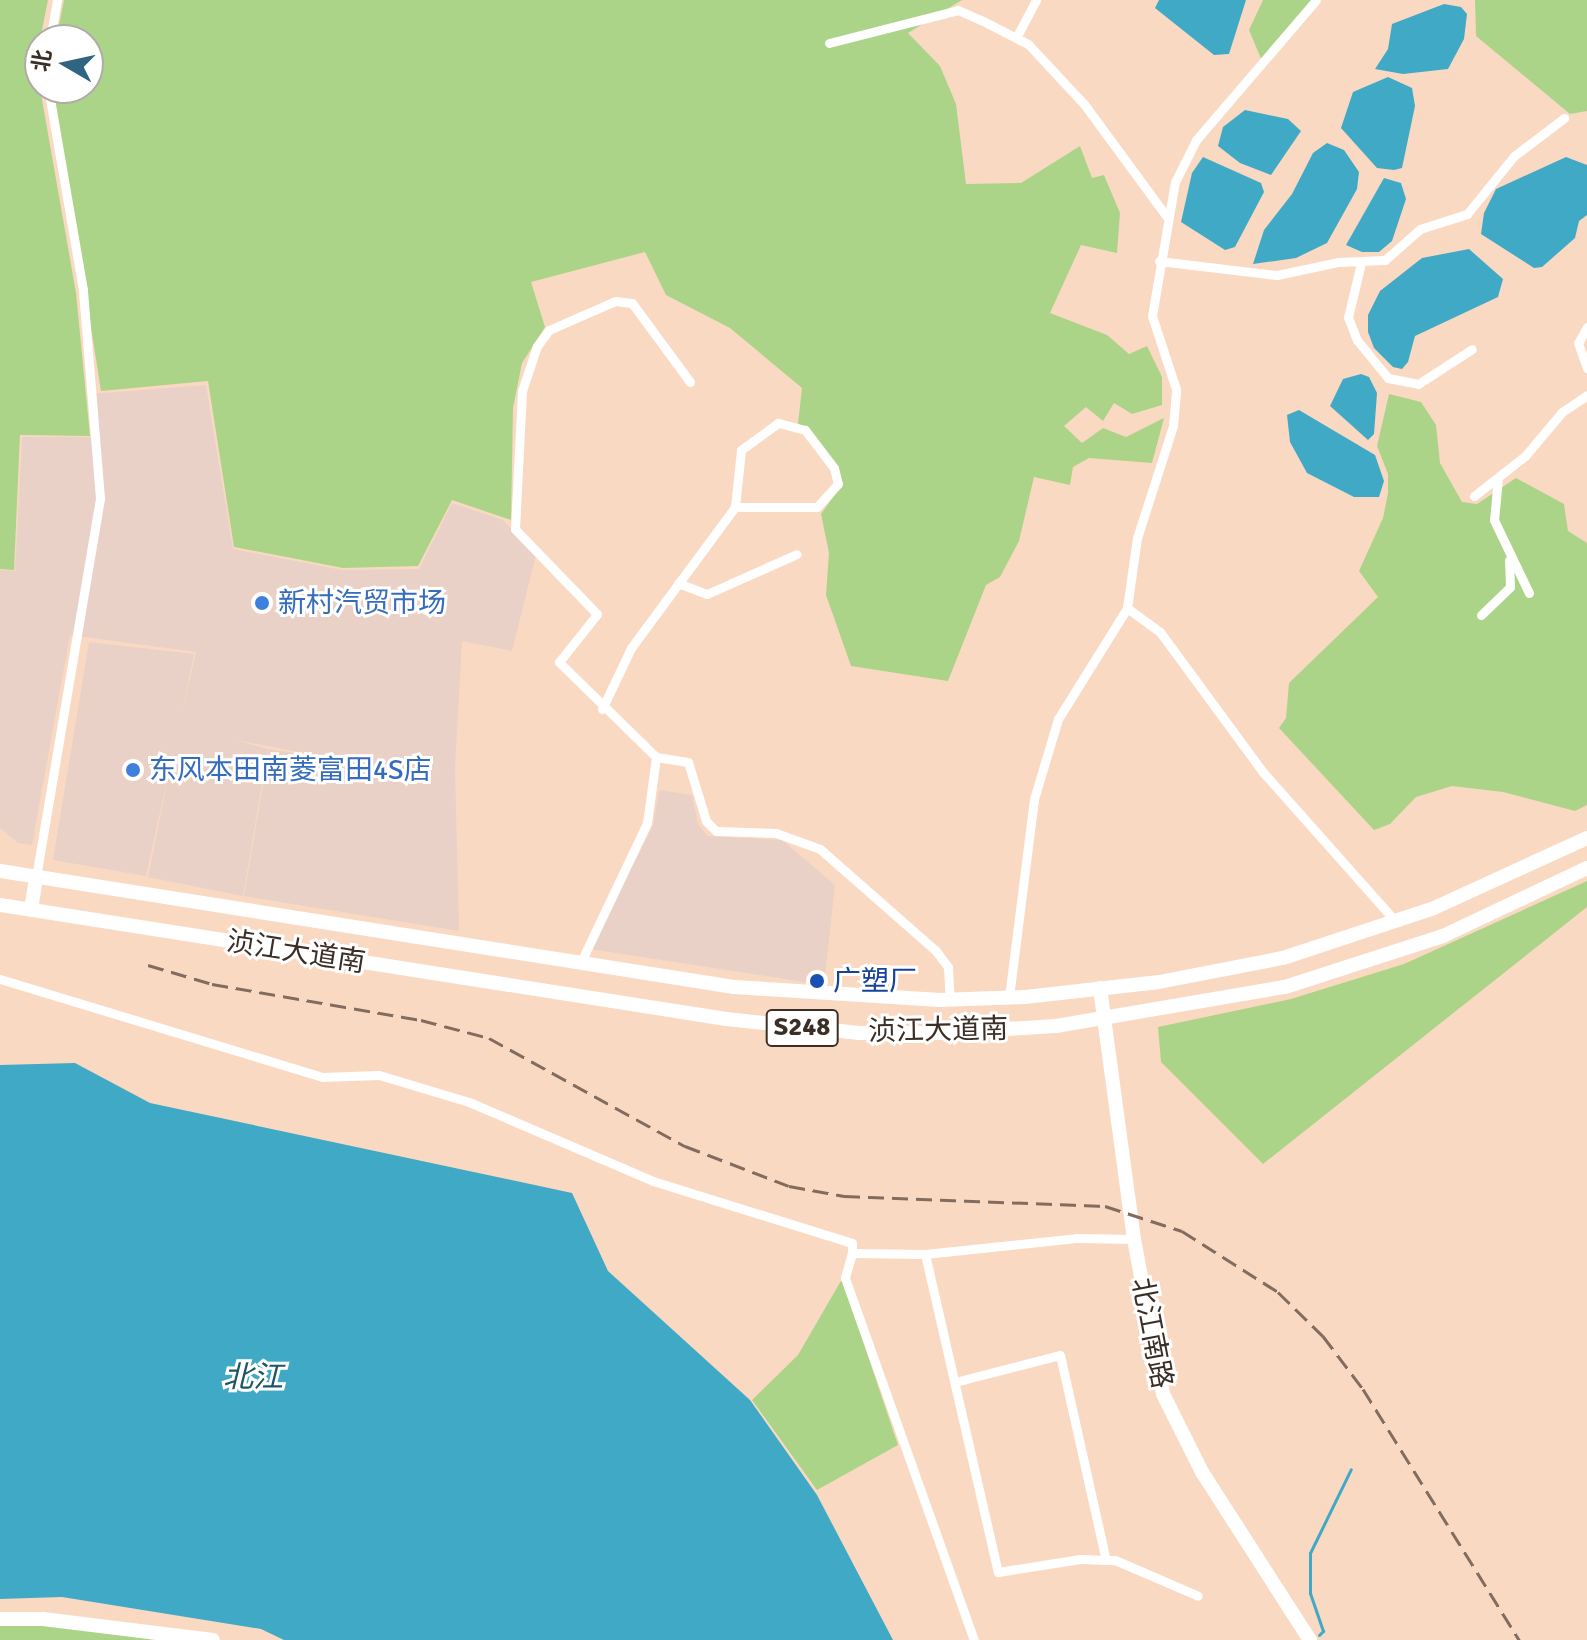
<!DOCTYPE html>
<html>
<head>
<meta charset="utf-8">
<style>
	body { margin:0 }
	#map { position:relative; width:1587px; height:1640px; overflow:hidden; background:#fad9c2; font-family:Signika,"Noto Sans SC",sans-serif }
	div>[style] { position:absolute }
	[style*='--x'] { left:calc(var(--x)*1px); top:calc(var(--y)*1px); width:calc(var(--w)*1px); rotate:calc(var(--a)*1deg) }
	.commercial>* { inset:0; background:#e9d1c7 }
	.green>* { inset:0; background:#acd488 }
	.water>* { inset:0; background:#40a9c5 }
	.stream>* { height:3px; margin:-1.5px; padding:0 1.5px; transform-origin:1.5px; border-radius:1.5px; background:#40a9c5 }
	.street>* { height:9px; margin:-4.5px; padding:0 4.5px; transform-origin:4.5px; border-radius:4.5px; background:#fff }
	.secondary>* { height:14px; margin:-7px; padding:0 7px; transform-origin:7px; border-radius:7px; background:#fff }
	.primary>* { height:14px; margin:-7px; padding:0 7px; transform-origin:7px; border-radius:7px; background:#fff }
	.rail>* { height:3px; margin-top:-1.5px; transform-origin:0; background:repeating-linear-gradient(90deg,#816c5f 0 16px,transparent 0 24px) }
	.dots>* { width:22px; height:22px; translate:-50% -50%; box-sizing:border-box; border:4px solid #fff; border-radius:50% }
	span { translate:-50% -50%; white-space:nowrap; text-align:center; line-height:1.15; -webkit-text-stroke:6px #fff; paint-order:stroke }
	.shield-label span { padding:2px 6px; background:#fff; border:2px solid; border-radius:6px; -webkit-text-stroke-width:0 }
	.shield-label { font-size:26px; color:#3b2e26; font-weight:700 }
	.shop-label { font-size:28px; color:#366cbe }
	.left { translate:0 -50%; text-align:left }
	.street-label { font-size:28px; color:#3b2e26 }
	.transit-label { font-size:28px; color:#164399 }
	.water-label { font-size:30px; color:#1c5665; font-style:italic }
	.north { position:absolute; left:24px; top:24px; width:80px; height:80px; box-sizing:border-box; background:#fff; border:2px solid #b1aba8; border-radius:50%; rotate:279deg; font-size:22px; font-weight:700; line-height:32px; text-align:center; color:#3b2e26 }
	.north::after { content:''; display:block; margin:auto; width:28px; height:36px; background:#2f6580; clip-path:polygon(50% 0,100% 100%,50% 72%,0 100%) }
</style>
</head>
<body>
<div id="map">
	<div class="commercial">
		<div style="clip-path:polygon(206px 385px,233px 549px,342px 570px,419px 569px,452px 503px,503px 520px,536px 555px,512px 651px,462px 641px,455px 768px,459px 931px,244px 896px,269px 749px,352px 763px,424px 766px,352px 762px,235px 740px,268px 749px,243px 896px,148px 877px,174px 749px,146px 876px,53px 860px,89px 642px,194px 654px,182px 714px,196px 652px,70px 635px,32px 845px,18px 843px,0 828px,0 570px,15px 571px,22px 437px,93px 437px,91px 394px)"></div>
		<div style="clip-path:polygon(659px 790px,692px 795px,698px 824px,708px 836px,782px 840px,835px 885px,824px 985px,590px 949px,653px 826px)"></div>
	</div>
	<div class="green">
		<div style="clip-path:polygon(0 0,48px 0,40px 40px,40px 88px,76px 293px,90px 436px,20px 435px,14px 570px,0 569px)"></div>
		<div style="clip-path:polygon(64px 0,962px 0,908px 33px,940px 66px,956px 104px,966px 184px,1021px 183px,1080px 146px,1092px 178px,1104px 175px,1120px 213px,1117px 253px,1081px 245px,1050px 313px,1107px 335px,1129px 354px,1147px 346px,1162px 377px,1162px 405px,1132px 414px,1114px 403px,1103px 421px,1086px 407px,1064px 426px,1082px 443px,1103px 428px,1126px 437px,1164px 418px,1152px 463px,1089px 458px,1073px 467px,1070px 485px,1034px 477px,1019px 541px,1000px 577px,986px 585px,948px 681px,851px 666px,826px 595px,829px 553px,821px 514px,842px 485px,798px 424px,802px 388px,730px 328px,666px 295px,645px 252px,531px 282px,545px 327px,522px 363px,513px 408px,511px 520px,452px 500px,418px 566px,343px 568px,234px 547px,208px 381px,101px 391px,53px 88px,88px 88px,88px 40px,56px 40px)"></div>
		<div style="clip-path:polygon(1263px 0,1314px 0,1262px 61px,1249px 30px)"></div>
		<div style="clip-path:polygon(1475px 0,1587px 0,1587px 111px,1570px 114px,1476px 36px)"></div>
		<div style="clip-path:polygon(1389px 394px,1421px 402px,1436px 425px,1440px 463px,1462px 502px,1477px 504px,1516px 478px,1564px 504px,1568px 531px,1587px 543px,1587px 805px,1575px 811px,1503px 792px,1452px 786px,1416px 797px,1390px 824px,1374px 830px,1279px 728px,1286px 718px,1289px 683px,1378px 597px,1359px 571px,1383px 518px,1388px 493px,1388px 474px,1377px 446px)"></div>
		<div style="clip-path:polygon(1587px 881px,1587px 907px,1263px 1164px,1161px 1062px,1158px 1027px,1291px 999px,1404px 964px)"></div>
		<div style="clip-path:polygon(842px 1279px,898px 1445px,817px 1490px,752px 1400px,798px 1355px)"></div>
		<div style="clip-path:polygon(0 1625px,44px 1625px,156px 1640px,0 1640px)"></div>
	</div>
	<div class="water">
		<div style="clip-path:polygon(1159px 0,1246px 0,1229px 54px,1214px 55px,1155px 8px)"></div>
		<div style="clip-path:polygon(1444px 4px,1461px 7px,1467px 14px,1464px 39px,1448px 69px,1403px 74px,1375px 69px,1388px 49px,1392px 24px)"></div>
		<div style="clip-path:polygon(1388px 77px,1412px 88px,1415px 106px,1402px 168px,1394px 170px,1377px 168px,1341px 128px,1353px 92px)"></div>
		<div style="clip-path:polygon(1245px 110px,1288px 119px,1301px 131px,1271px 175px,1240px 163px,1218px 146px,1223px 127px)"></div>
		<div style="clip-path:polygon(1327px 143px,1344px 150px,1359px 172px,1357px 189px,1327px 243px,1296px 258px,1253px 264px,1264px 230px,1292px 194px,1313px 153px)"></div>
		<div style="clip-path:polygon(1203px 157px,1261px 183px,1264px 192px,1235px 247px,1225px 250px,1181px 222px,1192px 173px)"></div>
		<div style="clip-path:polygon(1566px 157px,1587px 165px,1587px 215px,1579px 221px,1575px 238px,1542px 267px,1534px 268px,1481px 234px,1484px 213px,1496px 189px)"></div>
		<div style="clip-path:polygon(1384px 178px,1401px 183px,1406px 199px,1392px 241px,1379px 252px,1362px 252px,1346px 245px)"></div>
		<div style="clip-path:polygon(1469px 249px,1503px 279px,1498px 297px,1415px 336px,1408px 362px,1402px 369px,1393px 367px,1374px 348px,1368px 332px,1368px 315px,1380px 291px,1422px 258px)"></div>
		<div style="clip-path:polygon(1361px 374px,1369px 377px,1377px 393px,1374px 434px,1368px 440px,1330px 406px,1343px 379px)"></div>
		<div style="clip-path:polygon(1299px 410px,1375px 455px,1384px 481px,1379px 497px,1354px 497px,1307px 473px,1290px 442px,1287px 415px)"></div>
		<div style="clip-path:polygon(75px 1063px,150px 1103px,572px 1193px,608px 1271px,750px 1400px,817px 1495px,893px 1640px,284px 1640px,261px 1629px,62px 1597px,0 1599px,0 1065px)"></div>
	</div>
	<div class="stream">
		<div style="--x:1319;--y:1635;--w:6;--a:-45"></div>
		<div style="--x:1323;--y:1631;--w:40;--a:-108.9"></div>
		<div style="--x:1310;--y:1593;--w:40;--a:-90"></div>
		<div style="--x:1310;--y:1553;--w:93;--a:-64"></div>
	</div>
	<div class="street">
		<div style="--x:1016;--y:38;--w:43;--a:-62.2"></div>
		<div style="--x:50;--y:40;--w:41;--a:-80.1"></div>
		<div style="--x:829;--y:43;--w:133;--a:-14.3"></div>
		<div style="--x:958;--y:10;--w:27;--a:24"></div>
		<div style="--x:983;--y:21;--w:51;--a:27.1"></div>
		<div style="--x:1028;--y:44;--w:82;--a:47"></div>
		<div style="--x:1084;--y:104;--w:140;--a:53.7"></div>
		<div style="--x:1159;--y:261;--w:119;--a:6.8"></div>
		<div style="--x:1277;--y:275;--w:62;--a:-12"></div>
		<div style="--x:1338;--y:262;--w:47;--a:-2.4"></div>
		<div style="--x:1385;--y:260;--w:47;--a:-41.5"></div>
		<div style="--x:1420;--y:229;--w:49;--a:-17.7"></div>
		<div style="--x:1467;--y:214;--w:75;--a:-51"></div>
		<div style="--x:1514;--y:156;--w:63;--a:-37.2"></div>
		<div style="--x:1361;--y:263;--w:56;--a:103.5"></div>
		<div style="--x:1348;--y:317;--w:25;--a:69"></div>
		<div style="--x:1357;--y:340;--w:49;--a:50.8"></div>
		<div style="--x:1388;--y:378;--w:31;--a:11"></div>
		<div style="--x:1418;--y:384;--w:64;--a:-32.9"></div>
		<div style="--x:1587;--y:327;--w:18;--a:119"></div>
		<div style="--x:1578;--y:343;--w:27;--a:70"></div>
		<div style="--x:1498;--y:478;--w:42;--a:95.4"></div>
		<div style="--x:1494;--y:520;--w:81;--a:64.4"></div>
		<div style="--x:1474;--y:496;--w:65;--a:-38.1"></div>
		<div style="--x:1525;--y:456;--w:57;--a:-49.9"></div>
		<div style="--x:1562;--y:412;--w:30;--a:-34"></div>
		<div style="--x:678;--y:583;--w:31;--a:21"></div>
		<div style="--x:707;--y:594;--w:98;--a:-24"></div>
		<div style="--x:1127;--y:608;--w:41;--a:36"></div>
		<div style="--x:1160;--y:632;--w:172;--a:53.7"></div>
		<div style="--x:1262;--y:771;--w:202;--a:48.4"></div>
		<div style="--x:1481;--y:615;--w:40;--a:-44"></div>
		<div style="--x:1510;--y:587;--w:27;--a:-92"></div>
		<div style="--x:602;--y:709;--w:68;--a:-64.6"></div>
		<div style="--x:631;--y:648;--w:175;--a:-53.6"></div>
		<div style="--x:735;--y:507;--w:82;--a:0"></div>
		<div style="--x:817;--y:507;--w:31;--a:-48"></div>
		<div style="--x:838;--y:484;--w:16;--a:-104"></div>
		<div style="--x:834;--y:468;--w:48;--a:-127.3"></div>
		<div style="--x:805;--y:430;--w:28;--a:-165"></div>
		<div style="--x:778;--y:423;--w:46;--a:143.9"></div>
		<div style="--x:741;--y:450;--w:57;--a:96"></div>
		<div style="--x:656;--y:757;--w:32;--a:9"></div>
		<div style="--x:688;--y:762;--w:62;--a:73"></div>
		<div style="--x:706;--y:821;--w:14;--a:45"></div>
		<div style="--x:716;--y:831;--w:60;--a:1.9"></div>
		<div style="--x:776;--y:833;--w:47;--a:20"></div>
		<div style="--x:820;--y:849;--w:154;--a:41.3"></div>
		<div style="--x:936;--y:951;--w:20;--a:53"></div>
		<div style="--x:948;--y:967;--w:33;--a:87"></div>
		<div style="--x:36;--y:877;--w:384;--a:-80.4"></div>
		<div style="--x:100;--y:498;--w:209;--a:-94.7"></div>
		<div style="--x:83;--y:290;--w:205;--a:-99.8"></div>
		<div style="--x:580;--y:964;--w:156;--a:-64.6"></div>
		<div style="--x:647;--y:823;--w:67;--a:-82.2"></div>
		<div style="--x:656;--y:757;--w:136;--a:-135.6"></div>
		<div style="--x:559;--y:662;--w:61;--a:-51.6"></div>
		<div style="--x:597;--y:614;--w:118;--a:-134"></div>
		<div style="--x:515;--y:529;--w:138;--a:-87.1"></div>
		<div style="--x:522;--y:391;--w:47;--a:-71.6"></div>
		<div style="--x:537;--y:346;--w:20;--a:-53"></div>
		<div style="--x:549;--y:330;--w:72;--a:-23.7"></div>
		<div style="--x:615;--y:301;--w:17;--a:7"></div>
		<div style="--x:632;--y:303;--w:98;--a:53.7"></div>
		<div style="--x:0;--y:979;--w:337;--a:16.9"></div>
		<div style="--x:322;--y:1077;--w:57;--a:-2"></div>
		<div style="--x:379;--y:1075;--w:94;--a:16.7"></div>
		<div style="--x:469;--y:1102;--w:200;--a:23.2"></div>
		<div style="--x:653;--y:1181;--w:208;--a:17.3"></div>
		<div style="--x:852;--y:1243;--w:10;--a:90"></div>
		<div style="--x:852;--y:1253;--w:73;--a:0.8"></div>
		<div style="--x:925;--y:1254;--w:152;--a:-6"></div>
		<div style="--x:1076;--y:1238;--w:58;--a:1"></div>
		<div style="--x:1009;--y:997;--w:200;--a:-82.8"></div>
		<div style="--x:1034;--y:799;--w:84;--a:-73.3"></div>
		<div style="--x:1058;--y:719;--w:131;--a:-58.1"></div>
		<div style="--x:1127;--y:608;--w:71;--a:-81.9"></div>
		<div style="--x:1137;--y:538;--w:118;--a:-72.2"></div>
		<div style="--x:1173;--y:426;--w:37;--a:-85"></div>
		<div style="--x:1176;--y:389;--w:77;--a:-108.2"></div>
		<div style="--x:1152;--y:316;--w:136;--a:-80.3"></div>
		<div style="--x:1175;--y:182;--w:47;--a:-63.4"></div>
		<div style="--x:1196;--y:140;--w:184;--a:-49.4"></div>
		<div style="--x:852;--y:1253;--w:26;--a:106"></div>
		<div style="--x:845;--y:1278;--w:384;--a:70.4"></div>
		<div style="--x:925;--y:1254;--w:326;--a:77.1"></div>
		<div style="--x:998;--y:1572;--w:83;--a:-9"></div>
		<div style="--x:1080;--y:1559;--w:35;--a:2"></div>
		<div style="--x:1115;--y:1560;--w:90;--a:23.4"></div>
		<div style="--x:955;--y:1382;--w:108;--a:-14.4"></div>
		<div style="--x:1060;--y:1355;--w:210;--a:77.4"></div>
	</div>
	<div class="secondary">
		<div style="--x:1100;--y:988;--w:253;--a:82.3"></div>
		<div style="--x:1134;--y:1239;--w:158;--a:79.4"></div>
		<div style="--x:1163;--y:1394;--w:87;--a:63.4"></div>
		<div style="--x:1202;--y:1472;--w:200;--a:57.3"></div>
		<div style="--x:0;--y:1619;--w:43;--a:0"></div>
		<div style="--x:43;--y:1619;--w:171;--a:7"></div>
	</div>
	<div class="primary">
		<div style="--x:0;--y:871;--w:743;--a:8.98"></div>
		<div style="--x:734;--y:987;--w:206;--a:3.6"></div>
		<div style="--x:940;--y:1000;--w:85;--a:-2"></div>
		<div style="--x:1025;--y:997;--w:135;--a:-6.4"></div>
		<div style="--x:1159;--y:982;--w:126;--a:-11"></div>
		<div style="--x:1283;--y:958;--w:159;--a:-18.3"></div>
		<div style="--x:1434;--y:908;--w:168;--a:-24.6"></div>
		<div style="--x:0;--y:905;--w:735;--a:8.92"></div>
		<div style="--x:726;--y:1019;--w:134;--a:6"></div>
		<div style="--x:859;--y:1033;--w:82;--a:0"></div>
		<div style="--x:941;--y:1033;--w:115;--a:-3.5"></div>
		<div style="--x:1056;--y:1026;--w:232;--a:-9.7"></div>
		<div style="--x:1285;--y:987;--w:166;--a:-17.9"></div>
		<div style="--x:1443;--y:936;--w:159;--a:-25.3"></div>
		<div style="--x:31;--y:910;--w:33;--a:-81"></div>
	</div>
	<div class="rail">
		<div style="--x:148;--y:965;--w:67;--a:16.5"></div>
		<div style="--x:212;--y:984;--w:212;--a:9.8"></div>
		<div style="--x:421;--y:1020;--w:70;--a:14.8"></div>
		<div style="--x:489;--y:1038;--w:224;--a:28.9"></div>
		<div style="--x:685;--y:1146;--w:111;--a:21"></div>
		<div style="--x:789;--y:1186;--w:56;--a:10.3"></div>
		<div style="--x:844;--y:1196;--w:261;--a:2.2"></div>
		<div style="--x:1105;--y:1206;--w:81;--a:18"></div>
		<div style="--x:1182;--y:1231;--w:114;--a:32.4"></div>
		<div style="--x:1278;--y:1292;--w:63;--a:44.4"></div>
		<div style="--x:1323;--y:1336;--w:66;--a:53"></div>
		<div style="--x:1363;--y:1389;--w:296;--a:58.1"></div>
	</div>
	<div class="dots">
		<div style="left:262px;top:603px;background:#3f7fe0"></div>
		<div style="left:133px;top:770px;background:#3f7fe0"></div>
		<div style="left:817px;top:981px;background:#1a4fb4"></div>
	</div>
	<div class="shield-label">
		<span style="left:802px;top:1028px">S248</span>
	</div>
	<div class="shop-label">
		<span class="left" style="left:278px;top:603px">新村汽贸市场</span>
		<span class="left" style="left:149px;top:770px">东风本田南菱富田4S店</span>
	</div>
	<div class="street-label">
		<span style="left:296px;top:952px;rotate:9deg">浈江大道南</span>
		<span style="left:938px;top:1030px;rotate:-1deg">浈江大道南</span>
		<span style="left:1152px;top:1333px;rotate:79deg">北江南路</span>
	</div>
	<div class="transit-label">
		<span class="left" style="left:833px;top:981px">广塑厂</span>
	</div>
	<div class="water-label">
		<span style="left:253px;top:1378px">北江</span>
	</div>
	<div class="north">北</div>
</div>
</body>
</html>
